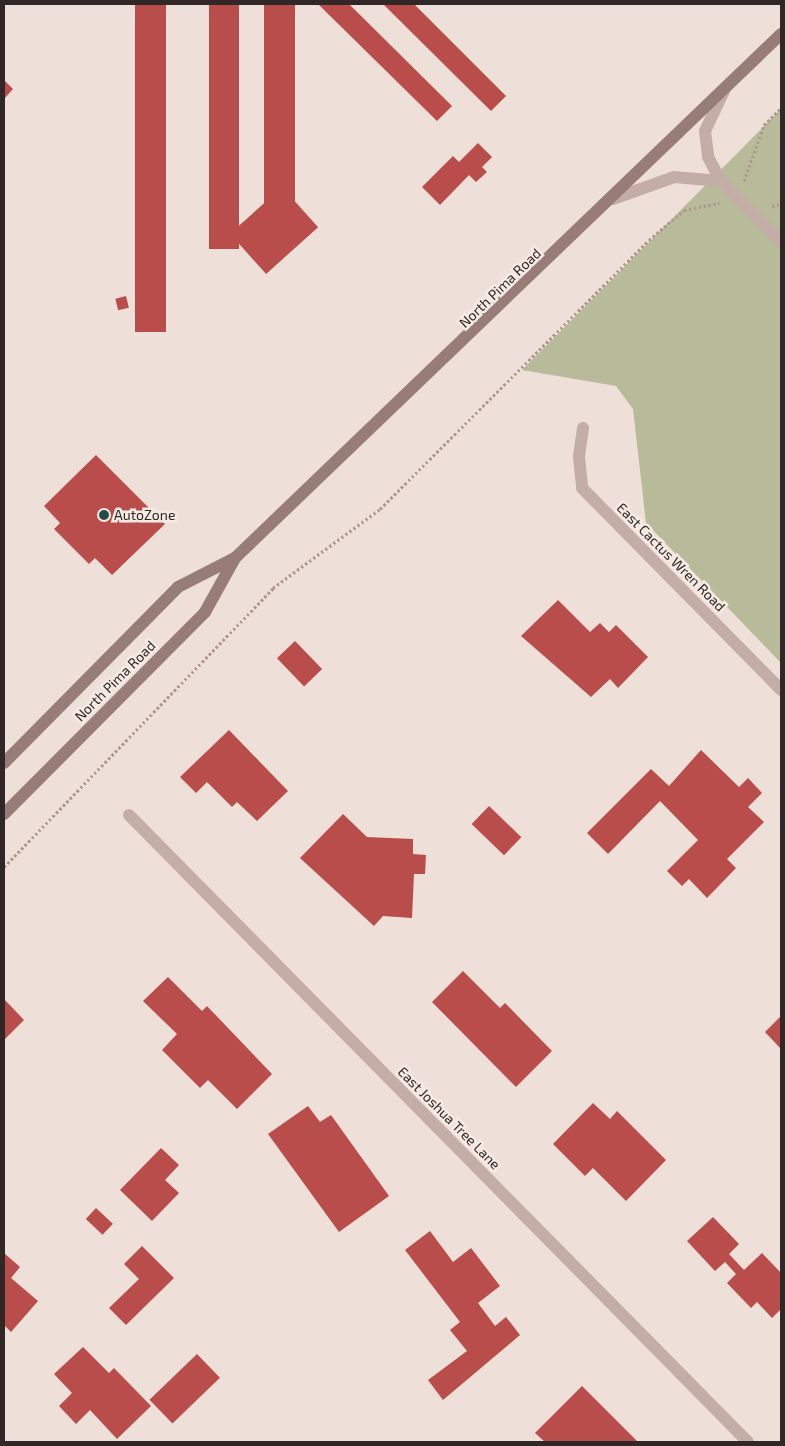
<!DOCTYPE html>
<html>
<head>
<meta charset="utf-8">
<style>
	body { margin:0 }
	#map { position:relative; width:785px; height:1446px; overflow:hidden; background:#eedfd8; font-family:"Exo 2",sans-serif }
	div>[style] { position:absolute }
	[style*='--x'] { left:calc(var(--x)*1px); top:calc(var(--y)*1px); width:calc(var(--w)*1px); rotate:calc(var(--a)*1deg) }
	.green>* { inset:0; background:#b7bb9a }
	.building>* { inset:0; background:#b94d4b; transform-origin:0 0 }
	.path>* { height:3px; margin-top:-1.5px; transform-origin:0; background:repeating-linear-gradient(90deg,#b09790 0 2.5px,transparent 0 5px) }
	.minor>* { height:12px; margin:-6px; padding:0 6px; transform-origin:6px; border-radius:6px; background:#c4ada6 }
	.secondary>* { height:12px; margin:-6px; padding:0 6px; transform-origin:6px; border-radius:6px; background:#977c78 }
	.dots>* { width:14px; height:14px; translate:-50% -50%; box-sizing:border-box; border:2px solid #f6eae4; border-radius:50% }
	span { translate:-50% -50%; white-space:nowrap; text-align:center; line-height:1.15; -webkit-text-stroke:5px #f6eae4; paint-order:stroke }
	.street-label { font-size:14px; color:#312726 }
	.poi-label { font-size:14px; color:#312726 }
	.left { translate:0 -50%; text-align:left }
	.frame { position:absolute; inset:0; border:5px solid #312726; pointer-events:none }
</style>
</head>
<body>
<div id="map">
	<div class="green">
		<div style="clip-path:polygon(781px 109px,781px 663px,646px 523px,633px 409px,616px 386px,522px 370px)"></div>
	</div>
	<div class="building">
		<div style="left:135px;top:4px;width:31px;height:328px"></div>
		<div style="left:209px;top:4px;width:30px;height:245px"></div>
		<div style="left:264px;top:4px;width:31px;height:206px"></div>
		<div style="clip-path:polygon(318px 4px,349px 4px,452px 106px,437px 121px)"></div>
		<div style="clip-path:polygon(383px 4px,414px 4px,506px 96px,491px 111px)"></div>
		<div style="clip-path:polygon(4px 80px,13px 89px,4px 99px)"></div>
		<div style="clip-path:polygon(478px 143px,492px 157px,482px 167px,487px 172px,476px 182px,469px 175px,440px 205px,422px 187px,453px 156px,459px 162px)"></div>
		<div style="left:282px;top:187px;width:54px;height:70px;rotate:48deg"></div>
		<div style="left:126px;top:296px;width:12px;height:11px;rotate:76deg"></div>
		<div style="clip-path:polygon(96px 455px,165px 524px,112px 575px,95px 558px,89px 564px,54px 529px,60px 523px,44px 506px)"></div>
		<div style="clip-path:polygon(558px 600px,590px 632px,600px 623px,609px 632px,616px 625px,648px 657px,618px 688px,610px 679px,591px 697px,521px 636px)"></div>
		<div style="left:295px;top:641px;width:39px;height:25px;rotate:46deg"></div>
		<div style="clip-path:polygon(229px 730px,288px 791px,257px 821px,237px 802px,232px 807px,207px 782px,196px 793px,180px 777px)"></div>
		<div style="clip-path:polygon(701px 750px,739px 787px,748px 778px,762px 793px,748px 807px,764px 822px,727px 859px,736px 868px,707px 898px,689px 879px,682px 886px,667px 871px,698px 840px,660px 801px,608px 854px,587px 833px,651px 769px,669px 786px)"></div>
		<div style="left:489px;top:806px;width:45px;height:25px;rotate:44deg"></div>
		<div style="clip-path:polygon(343px 814px,367px 837px,413px 839px,413px 854px,426px 855px,425px 874px,414px 874px,412px 918px,383px 916px,374px 926px,300px 858px)"></div>
		<div style="clip-path:polygon(463px 971px,500px 1008px,505px 1003px,552px 1051px,516px 1087px,432px 1002px)"></div>
		<div style="clip-path:polygon(168px 977px,202px 1011px,207px 1006px,272px 1074px,237px 1109px,208px 1080px,200px 1088px,162px 1050px,177px 1034px,143px 1001px)"></div>
		<div style="clip-path:polygon(4px 999px,24px 1020px,4px 1040px)"></div>
		<div style="clip-path:polygon(781px 1016px,781px 1049px,765px 1032px)"></div>
		<div style="clip-path:polygon(593px 1103px,610px 1119px,617px 1111px,666px 1160px,626px 1201px,593px 1168px,585px 1176px,553px 1144px)"></div>
		<div style="clip-path:polygon(308px 1106px,320px 1122px,331px 1115px,389px 1196px,339px 1232px,268px 1134px)"></div>
		<div style="clip-path:polygon(161px 1148px,179px 1165px,165px 1180px,179px 1193px,152px 1221px,120px 1190px)"></div>
		<div style="left:96px;top:1208px;width:23px;height:15px;rotate:43deg"></div>
		<div style="clip-path:polygon(713px 1217px,739px 1244px,729px 1254px,744px 1270px,762px 1253px,781px 1273px,781px 1309px,772px 1318px,757px 1302px,751px 1308px,727px 1283px,736px 1274px,725px 1262px,715px 1271px,687px 1241px)"></div>
		<div style="clip-path:polygon(430px 1231px,453px 1262px,471px 1248px,500px 1286px,478px 1303px,495px 1326px,506px 1317px,520px 1335px,443px 1400px,428px 1380px,467px 1351px,450px 1330px,460px 1322px,405px 1250px)"></div>
		<div style="clip-path:polygon(142px 1246px,174px 1278px,126px 1325px,109px 1308px,139px 1279px,124px 1264px)"></div>
		<div style="clip-path:polygon(4px 1253px,20px 1267px,11px 1278px,38px 1301px,11px 1332px,4px 1325px)"></div>
		<div style="clip-path:polygon(83px 1347px,109px 1373px,114px 1368px,151px 1406px,117px 1439px,90px 1410px,76px 1424px,59px 1406px,72px 1393px,54px 1374px)"></div>
		<div style="left:197px;top:1354px;width:33px;height:66px;rotate:46deg"></div>
		<div style="clip-path:polygon(582px 1386px,638px 1442px,545px 1442px,535px 1433px)"></div>
	</div>
	<div class="path">
		<div style="--x:744;--y:181;--w:59;--a:-70.3"></div>
		<div style="--x:764;--y:125;--w:24;--a:-45"></div>
		<div style="--x:772;--y:206;--w:9;--a:-13"></div>
		<div style="--x:4;--y:867;--w:388;--a:-46"></div>
		<div style="--x:273;--y:588;--w:133;--a:-36.4"></div>
		<div style="--x:380;--y:509;--w:380;--a:-45"></div>
		<div style="--x:649;--y:240;--w:46;--a:-40.6"></div>
		<div style="--x:684;--y:210;--w:36;--a:-11"></div>
	</div>
	<div class="minor">
		<div style="--x:724;--y:91;--w:44;--a:115.4"></div>
		<div style="--x:705;--y:131;--w:26;--a:83"></div>
		<div style="--x:708;--y:157;--w:27;--a:62"></div>
		<div style="--x:721;--y:181;--w:86;--a:45.5"></div>
		<div style="--x:613;--y:199;--w:65;--a:-19.8"></div>
		<div style="--x:674;--y:177;--w:47;--a:4.9"></div>
		<div style="--x:583;--y:428;--w:29;--a:98"></div>
		<div style="--x:579;--y:457;--w:31;--a:84"></div>
		<div style="--x:582;--y:488;--w:284;--a:45.4"></div>
		<div style="--x:129;--y:815;--w:881;--a:45.37"></div>
	</div>
	<div class="secondary">
		<div style="--x:4;--y:763;--w:247;--a:-45.3"></div>
		<div style="--x:178;--y:587;--w:64;--a:-27"></div>
		<div style="--x:235;--y:558;--w:757;--a:-43.82"></div>
		<div style="--x:4;--y:814;--w:285;--a:-45.1"></div>
		<div style="--x:205;--y:612;--w:62;--a:-60.9"></div>
	</div>
	<div class="dots">
		<div style="left:104px;top:515px;background:#204e47"></div>
	</div>
	<div class="street-label">
		<span style="left:500px;top:288px;rotate:-44deg">North Pima Road</span>
		<span style="left:671px;top:557px;rotate:45deg">East Cactus Wren Road</span>
		<span style="left:115px;top:681px;rotate:-45deg">North Pima Road</span>
		<span style="left:449px;top:1118px;rotate:45deg">East Joshua Tree Lane</span>
	</div>
	<div class="poi-label">
		<span class="left" style="left:114px;top:515px">AutoZone</span>
	</div>
	<div class="frame"></div>
</div>
</body>
</html>
